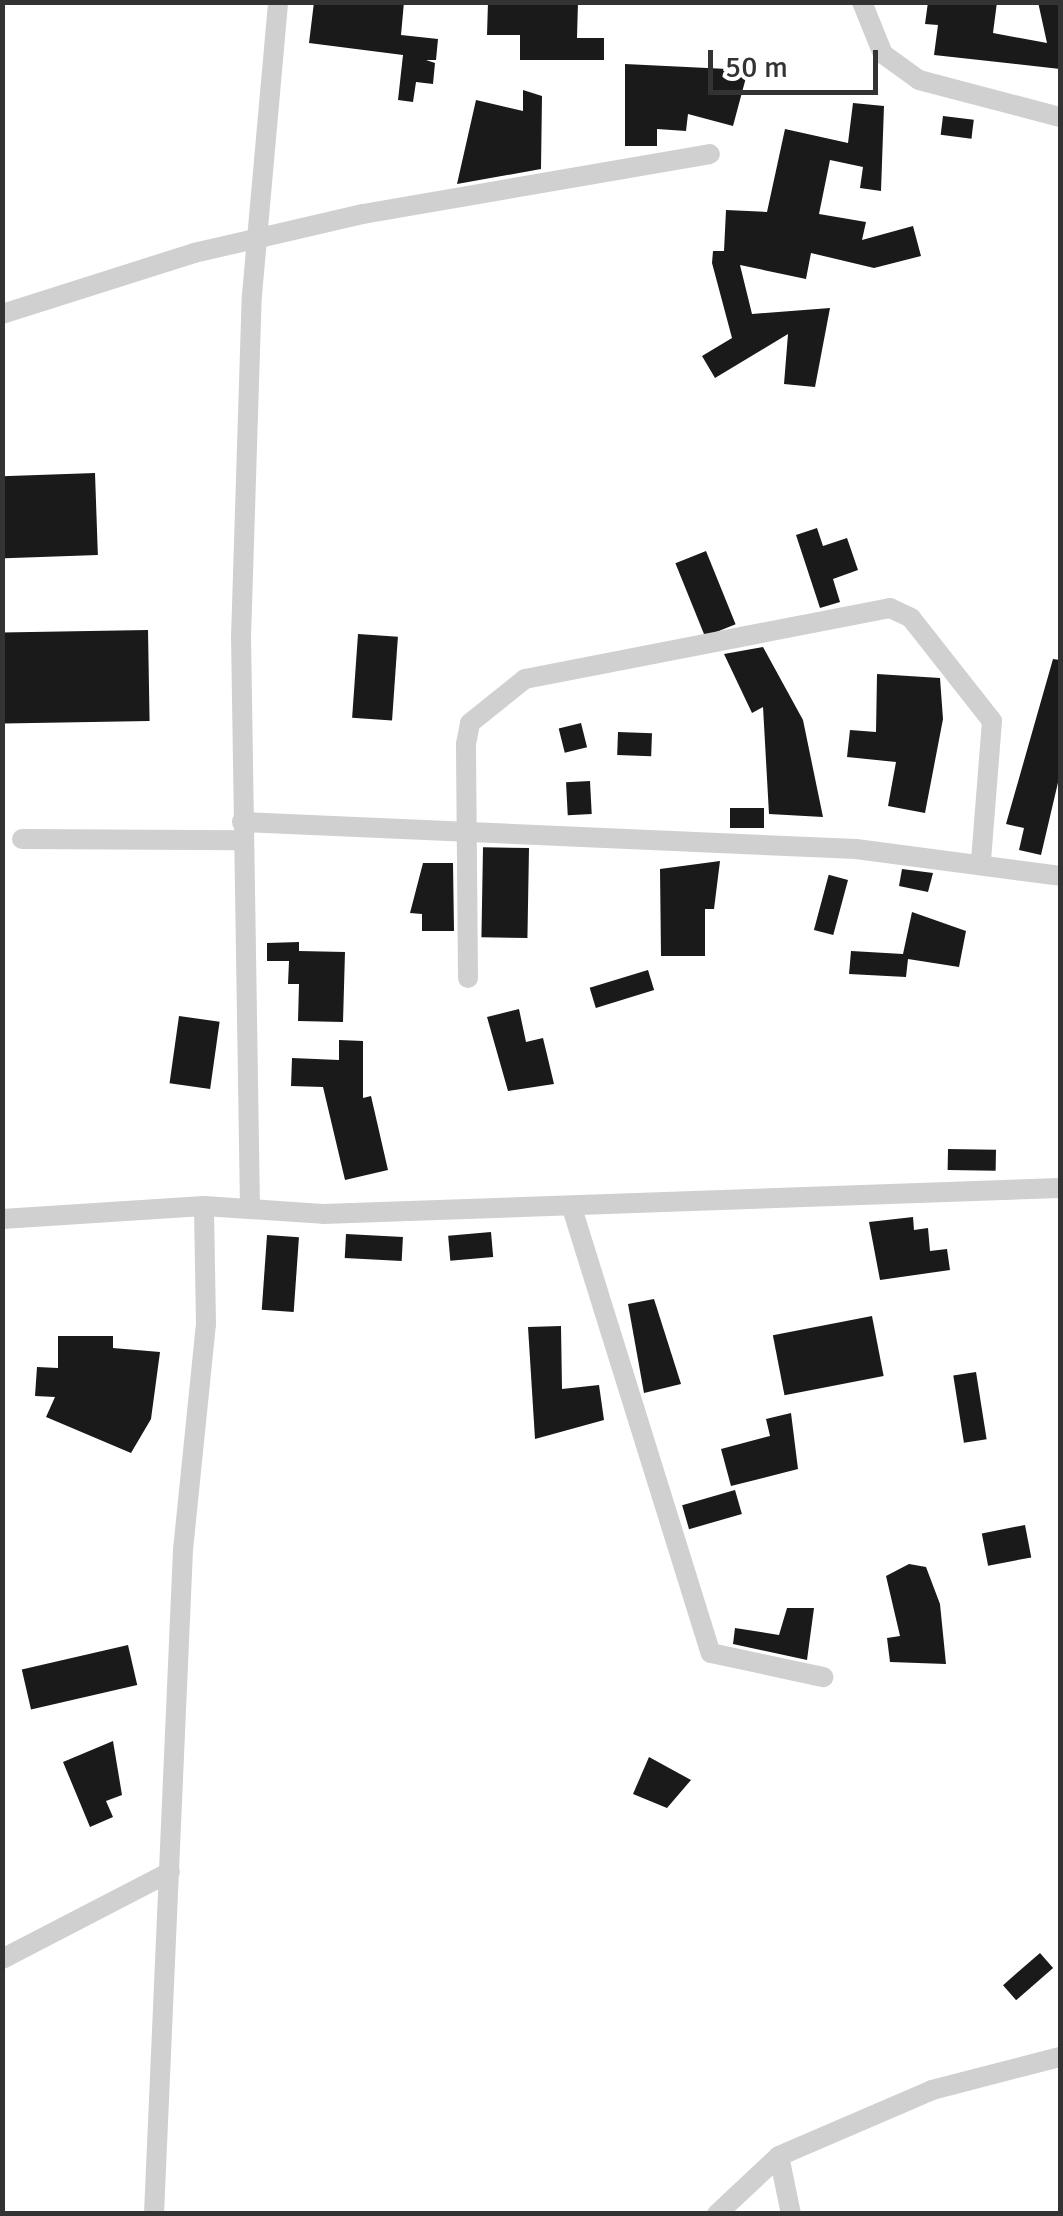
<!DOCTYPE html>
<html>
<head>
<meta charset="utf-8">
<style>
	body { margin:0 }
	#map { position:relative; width:1063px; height:2216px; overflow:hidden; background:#fff; font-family:Signika,sans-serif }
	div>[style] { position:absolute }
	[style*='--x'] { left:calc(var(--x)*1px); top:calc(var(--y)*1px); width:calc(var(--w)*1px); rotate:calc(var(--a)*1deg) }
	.building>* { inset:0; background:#1a1a1a; transform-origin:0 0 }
	.street>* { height:20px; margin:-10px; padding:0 10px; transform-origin:10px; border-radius:10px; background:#d0d0d0 }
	span { translate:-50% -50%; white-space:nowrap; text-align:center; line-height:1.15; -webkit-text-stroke:10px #fff; paint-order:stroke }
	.frame { position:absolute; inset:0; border:5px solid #333; pointer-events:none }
	.scale { position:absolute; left:708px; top:50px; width:170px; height:45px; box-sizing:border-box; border:5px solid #333; border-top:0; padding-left:12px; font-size:30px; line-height:35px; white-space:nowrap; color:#333; -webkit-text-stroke:8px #fff; paint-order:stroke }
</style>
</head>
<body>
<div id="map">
	<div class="building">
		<div style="clip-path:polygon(314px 2px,404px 2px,401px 35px,438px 39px,436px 60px,426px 60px,435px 63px,433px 84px,416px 82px,413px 102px,398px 100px,403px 55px,309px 43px)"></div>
		<div style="clip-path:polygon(488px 2px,578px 2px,577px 38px,604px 38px,604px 60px,520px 60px,520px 35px,487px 35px)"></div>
		<div style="clip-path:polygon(928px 2px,997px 2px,993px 33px,1047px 43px,1038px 2px,1060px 2px,1060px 69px,934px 55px,938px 25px,925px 24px)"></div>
		<div style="clip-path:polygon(625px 64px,748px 70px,733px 126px,688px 114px,686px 131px,657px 129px,657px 146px,625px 146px)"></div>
		<div style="clip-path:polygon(523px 90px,542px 96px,541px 169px,457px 184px,476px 100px,523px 111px)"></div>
		<div style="clip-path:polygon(853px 103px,884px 106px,881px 191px,860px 188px,863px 167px,830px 160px,819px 214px,866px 222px,862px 240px,913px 226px,921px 256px,874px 268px,811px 253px,806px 279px,740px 265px,752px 314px,830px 308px,815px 387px,784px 384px,788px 334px,715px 378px,702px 356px,732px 338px,712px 263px,713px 251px,724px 251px,726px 210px,767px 212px,785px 129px,848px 143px)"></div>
		<div style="left:943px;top:116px;width:31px;height:19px;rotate:7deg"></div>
		<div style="left:95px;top:473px;width:82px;height:93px;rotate:88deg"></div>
		<div style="clip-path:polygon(817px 528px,823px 546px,847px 538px,858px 570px,833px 579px,840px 602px,820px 608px,796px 535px)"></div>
		<div style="left:706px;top:551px;width:79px;height:33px;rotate:68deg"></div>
		<div style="left:148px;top:630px;width:91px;height:146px;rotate:89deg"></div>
		<div style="left:358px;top:634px;width:40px;height:84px;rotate:4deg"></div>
		<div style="clip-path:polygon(763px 647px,803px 720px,823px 817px,769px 814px,763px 707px,752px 713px,724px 654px)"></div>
		<div style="clip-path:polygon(1053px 659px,1060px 660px,1060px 774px,1041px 855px,1019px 850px,1024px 828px,1006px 824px)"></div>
		<div style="clip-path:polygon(877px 674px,940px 678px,943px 719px,925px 813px,888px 806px,896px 762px,847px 757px,850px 730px,876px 732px)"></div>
		<div style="left:581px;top:723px;width:25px;height:23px;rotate:76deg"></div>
		<div style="left:618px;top:732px;width:34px;height:23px;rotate:2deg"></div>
		<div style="left:590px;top:781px;width:33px;height:24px;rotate:87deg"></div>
		<div style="left:730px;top:808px;width:34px;height:20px"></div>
		<div style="left:529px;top:848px;width:90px;height:46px;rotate:91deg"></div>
		<div style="clip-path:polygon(720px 861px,714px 909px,705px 909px,705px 956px,661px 956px,660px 869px)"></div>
		<div style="clip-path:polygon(423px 863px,453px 863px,454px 931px,422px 931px,422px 914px,410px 913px)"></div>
		<div style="clip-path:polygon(902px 869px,933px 873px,928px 892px,899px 886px)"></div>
		<div style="left:848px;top:880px;width:57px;height:20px;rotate:105deg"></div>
		<div style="clip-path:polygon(912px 912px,966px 931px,959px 967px,908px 959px,906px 977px,849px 974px,851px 951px,903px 954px)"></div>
		<div style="clip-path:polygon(299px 942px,299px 951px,345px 952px,343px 1022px,298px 1021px,299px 984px,288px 984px,289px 961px,267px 961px,267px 943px)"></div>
		<div style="left:648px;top:970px;width:21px;height:61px;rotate:73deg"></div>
		<div style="clip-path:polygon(519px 1009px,526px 1042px,543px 1038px,554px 1084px,508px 1091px,487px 1017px)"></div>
		<div style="left:179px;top:1016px;width:41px;height:68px;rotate:8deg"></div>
		<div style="clip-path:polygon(339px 1040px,363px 1041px,363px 1098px,371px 1096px,388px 1170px,345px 1180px,323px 1087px,291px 1086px,292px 1058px,339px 1060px)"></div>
		<div style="left:948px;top:1149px;width:48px;height:21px;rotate:1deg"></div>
		<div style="clip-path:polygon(913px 1217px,914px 1230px,928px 1228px,930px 1251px,947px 1249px,950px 1270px,880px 1280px,869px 1222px)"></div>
		<div style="left:491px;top:1232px;width:25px;height:43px;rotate:85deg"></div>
		<div style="left:346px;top:1234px;width:57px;height:24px;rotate:3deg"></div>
		<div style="left:267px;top:1235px;width:32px;height:75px;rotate:4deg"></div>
		<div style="clip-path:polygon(654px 1299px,681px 1384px,644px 1393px,628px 1304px)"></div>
		<div style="left:872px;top:1316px;width:61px;height:101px;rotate:79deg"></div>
		<div style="clip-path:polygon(561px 1326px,562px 1389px,599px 1385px,604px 1420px,535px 1439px,528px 1327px)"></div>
		<div style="clip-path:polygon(58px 1336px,113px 1336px,113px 1348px,160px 1352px,151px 1419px,131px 1453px,46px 1417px,55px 1397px,35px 1396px,37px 1367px,58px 1368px)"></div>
		<div style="left:976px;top:1372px;width:68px;height:23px;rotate:81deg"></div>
		<div style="clip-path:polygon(791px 1413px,798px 1469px,731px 1486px,721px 1449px,770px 1436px,766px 1419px)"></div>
		<div style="left:735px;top:1490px;width:25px;height:55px;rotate:74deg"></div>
		<div style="left:1025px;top:1525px;width:33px;height:44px;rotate:79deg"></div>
		<div style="clip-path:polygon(909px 1564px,926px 1567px,940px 1604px,946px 1664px,890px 1662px,887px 1638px,900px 1636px,886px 1576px)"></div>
		<div style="clip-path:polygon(787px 1608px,814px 1608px,807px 1660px,733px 1644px,735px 1628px,779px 1635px)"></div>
		<div style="left:128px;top:1645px;width:41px;height:109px;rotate:77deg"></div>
		<div style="clip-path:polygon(113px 1741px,122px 1795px,106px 1801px,113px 1817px,90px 1827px,63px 1762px)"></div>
		<div style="clip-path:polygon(649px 1757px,691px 1780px,667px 1808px,633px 1794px)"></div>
		<div style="left:1040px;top:1953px;width:20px;height:49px;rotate:49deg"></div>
	</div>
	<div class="street">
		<div style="--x:862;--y:2;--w:56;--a:68"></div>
		<div style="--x:883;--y:54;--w:44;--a:35.8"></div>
		<div style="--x:919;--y:80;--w:146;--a:14.7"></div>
		<div style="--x:2;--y:314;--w:201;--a:-17.6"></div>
		<div style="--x:194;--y:253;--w:173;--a:-13"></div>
		<div style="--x:363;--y:214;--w:352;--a:-9.8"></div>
		<div style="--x:242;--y:822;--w:615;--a:2.52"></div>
		<div style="--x:856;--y:849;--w:206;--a:7.5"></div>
		<div style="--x:22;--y:839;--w:220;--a:0.3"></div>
		<div style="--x:468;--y:978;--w:234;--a:-90.5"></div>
		<div style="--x:466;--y:744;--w:21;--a:-79"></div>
		<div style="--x:470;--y:723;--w:70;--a:-38.7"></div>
		<div style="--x:525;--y:679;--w:372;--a:-11"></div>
		<div style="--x:890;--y:608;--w:23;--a:25"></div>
		<div style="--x:911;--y:618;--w:131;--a:51.8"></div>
		<div style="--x:992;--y:721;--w:141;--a:94.5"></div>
		<div style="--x:250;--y:1208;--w:570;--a:-90.9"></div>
		<div style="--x:241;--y:638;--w:343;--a:-88.2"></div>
		<div style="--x:252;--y:295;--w:294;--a:-84.9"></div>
		<div style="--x:572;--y:1208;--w:466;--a:72.7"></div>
		<div style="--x:711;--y:1653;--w:115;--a:12.1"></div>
		<div style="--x:2;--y:1219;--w:202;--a:-3.7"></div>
		<div style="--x:204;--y:1206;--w:119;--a:3.8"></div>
		<div style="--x:323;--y:1214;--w:737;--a:-2.02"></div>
		<div style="--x:2;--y:1959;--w:189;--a:-27.4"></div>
		<div style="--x:779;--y:2156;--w:59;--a:78.3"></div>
		<div style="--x:154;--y:2214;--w:665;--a:-87.5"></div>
		<div style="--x:183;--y:1550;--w:227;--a:-84.2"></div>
		<div style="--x:206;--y:1324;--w:118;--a:-91"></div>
		<div style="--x:717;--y:2214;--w:85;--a:-43.1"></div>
		<div style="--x:779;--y:2156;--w:167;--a:-23.3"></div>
		<div style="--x:932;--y:2090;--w:132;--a:-14.5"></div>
	</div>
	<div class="frame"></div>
	<div class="scale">50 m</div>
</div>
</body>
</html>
